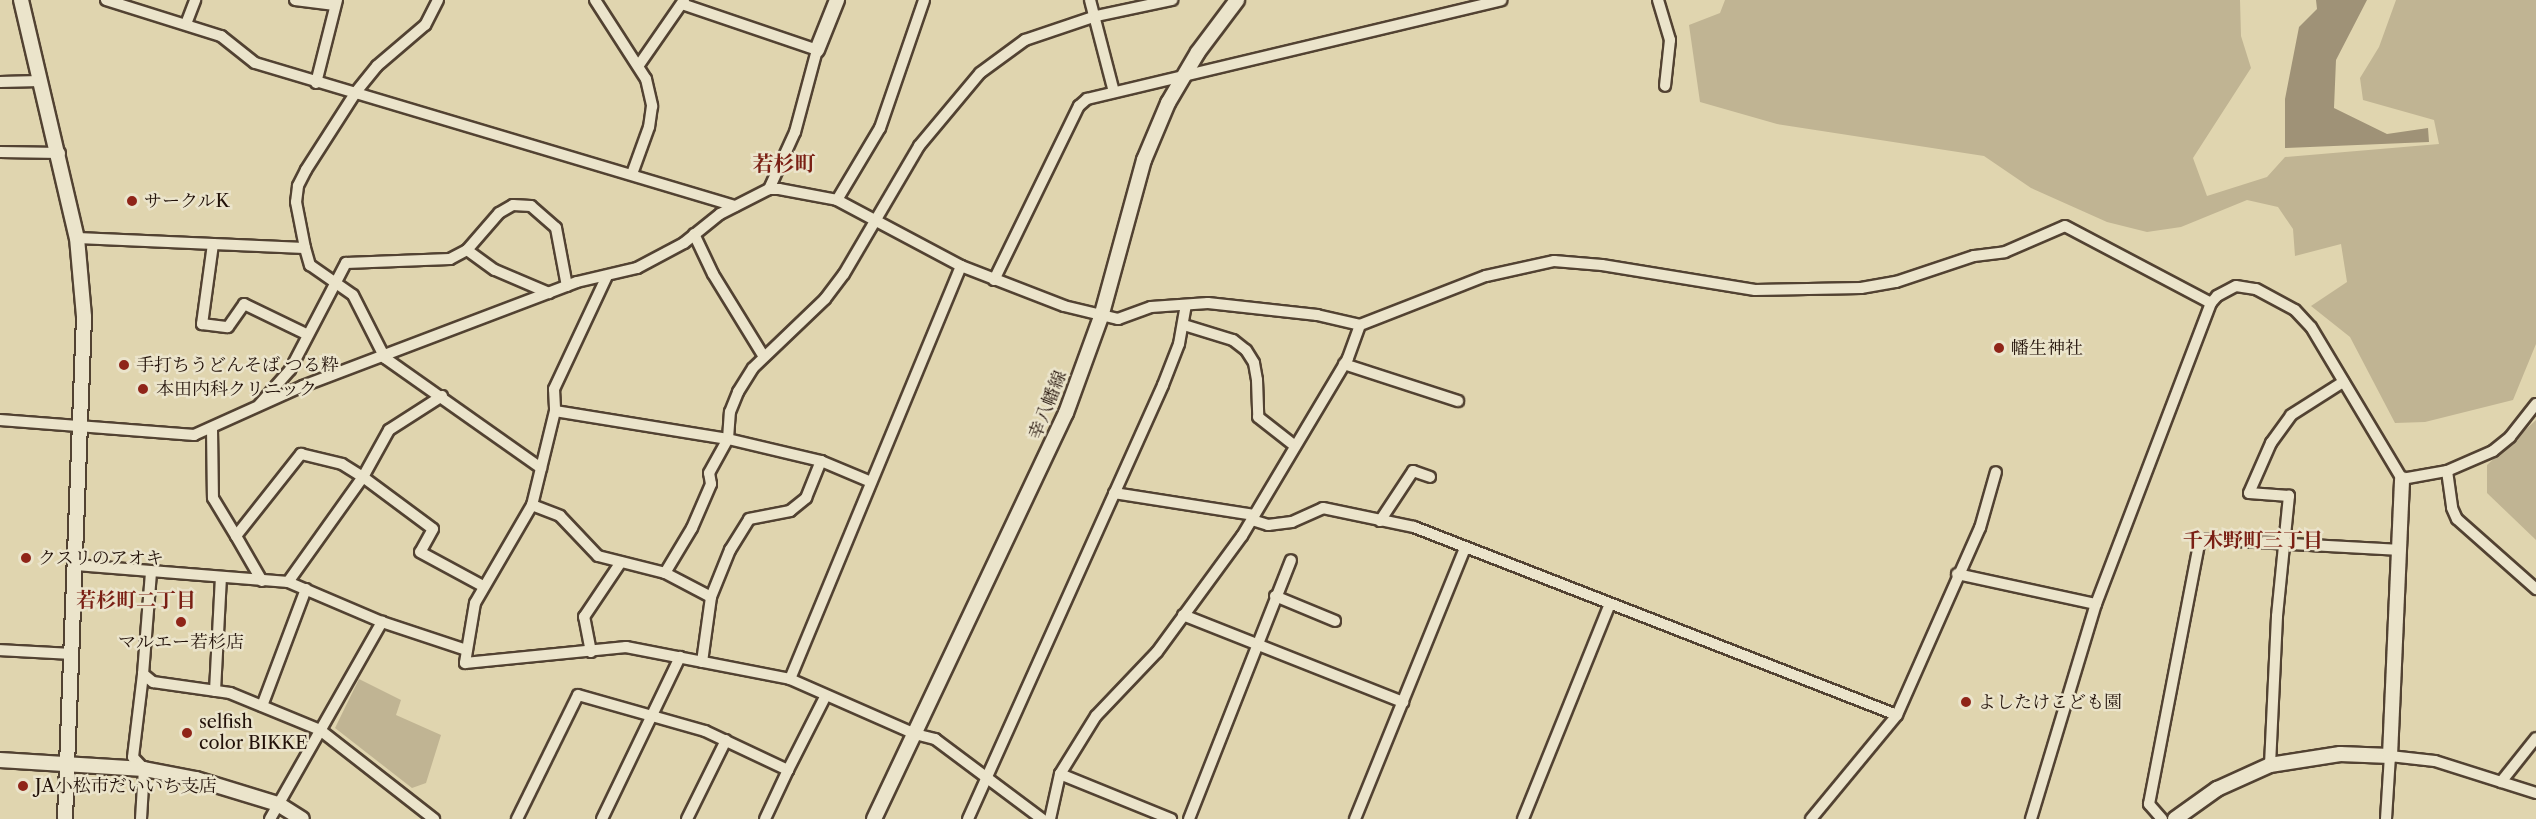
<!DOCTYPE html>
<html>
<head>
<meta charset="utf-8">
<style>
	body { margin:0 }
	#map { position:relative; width:2536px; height:819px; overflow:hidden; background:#e0d5af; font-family:"Libre Caslon Text","Noto Serif JP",serif }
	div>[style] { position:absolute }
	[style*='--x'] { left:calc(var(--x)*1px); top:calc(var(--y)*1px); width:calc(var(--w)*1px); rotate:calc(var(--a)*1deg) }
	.green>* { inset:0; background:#c0b493 }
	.water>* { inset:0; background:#9f9277 }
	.roads { filter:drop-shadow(2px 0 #524232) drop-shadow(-2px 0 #524232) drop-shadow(0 2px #524232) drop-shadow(0 -2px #524232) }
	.minor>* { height:10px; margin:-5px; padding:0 5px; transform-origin:5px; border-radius:5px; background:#ebe4cb }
	.tertiary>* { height:14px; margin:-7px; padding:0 7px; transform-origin:7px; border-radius:7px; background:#ebe4cb }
	.dots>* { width:16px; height:16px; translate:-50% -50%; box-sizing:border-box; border:3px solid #ebe4cb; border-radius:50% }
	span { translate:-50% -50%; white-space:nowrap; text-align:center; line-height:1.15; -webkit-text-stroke:5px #ebe4cb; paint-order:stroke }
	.poi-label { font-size:18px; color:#221109 }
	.left { translate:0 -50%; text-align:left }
	.street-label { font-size:18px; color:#221109 }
	.neighbourhood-label { font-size:20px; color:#7a1f14; font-weight:700 }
	.quarter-label { font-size:21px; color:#7a1f14; font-weight:700 }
</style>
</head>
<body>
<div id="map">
	<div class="green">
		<div style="clip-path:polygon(1725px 0,2240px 0,2241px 36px,2251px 68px,2193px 158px,2207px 196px,2267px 177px,2285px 157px,2439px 144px,2434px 120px,2363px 100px,2360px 78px,2379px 47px,2396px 0,2536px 0,2536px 344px,2513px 400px,2425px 422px,2395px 423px,2350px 337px,2311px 306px,2347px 282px,2341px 244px,2295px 256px,2293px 229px,2278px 207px,2247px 200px,2181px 227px,2147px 232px,2107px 222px,2031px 188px,1984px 156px,1777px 124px,1700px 102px,1689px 25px,1720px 13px)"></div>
		<div style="clip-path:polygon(2536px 420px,2536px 540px,2487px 493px,2487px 465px)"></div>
		<div style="clip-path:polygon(359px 679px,401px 700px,396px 715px,441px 735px,426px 783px,412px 788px,335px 728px)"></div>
	</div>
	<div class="water">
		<div style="clip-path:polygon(2316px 0,2367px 0,2336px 60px,2334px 108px,2387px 134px,2428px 128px,2429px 142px,2285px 148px,2285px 99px,2299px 27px,2317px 9px)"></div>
	</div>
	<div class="roads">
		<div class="minor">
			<div style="--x:106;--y:0;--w:121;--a:17.4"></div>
			<div style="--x:221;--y:36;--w:43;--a:38.5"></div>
			<div style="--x:255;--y:63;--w:501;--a:16.59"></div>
			<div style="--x:295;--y:0;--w:40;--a:7.1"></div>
			<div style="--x:438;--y:0;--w:28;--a:117"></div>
			<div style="--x:425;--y:25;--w:63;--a:139.5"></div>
			<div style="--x:377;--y:66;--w:33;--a:129"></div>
			<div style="--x:356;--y:92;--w:93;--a:122.7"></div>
			<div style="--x:306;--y:170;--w:18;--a:117"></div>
			<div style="--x:298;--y:186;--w:16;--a:97"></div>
			<div style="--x:296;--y:202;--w:47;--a:78.9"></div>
			<div style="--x:305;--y:248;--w:18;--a:74"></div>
			<div style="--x:310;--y:265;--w:52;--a:34.9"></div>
			<div style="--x:353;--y:295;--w:71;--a:63.1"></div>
			<div style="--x:385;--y:358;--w:191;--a:35.2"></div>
			<div style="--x:595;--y:0;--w:94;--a:57.2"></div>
			<div style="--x:646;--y:79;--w:28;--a:77"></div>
			<div style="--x:652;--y:106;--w:21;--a:98"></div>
			<div style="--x:649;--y:127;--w:50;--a:109.9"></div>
			<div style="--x:1090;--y:0;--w:95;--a:75.4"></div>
			<div style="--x:1658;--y:0;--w:42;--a:73.3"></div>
			<div style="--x:1670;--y:40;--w:46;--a:96.2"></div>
			<div style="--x:682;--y:4;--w:143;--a:18.8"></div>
			<div style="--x:817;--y:50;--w:85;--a:105"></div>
			<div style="--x:795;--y:132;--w:63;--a:114.5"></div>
			<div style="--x:186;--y:24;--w:26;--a:-69"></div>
			<div style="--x:639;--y:65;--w:79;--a:-55.3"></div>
			<div style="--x:0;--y:82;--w:40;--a:-1.4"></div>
			<div style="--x:316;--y:83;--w:86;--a:-75.8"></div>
			<div style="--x:0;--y:152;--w:60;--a:1"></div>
			<div style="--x:837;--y:200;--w:84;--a:-59.2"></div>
			<div style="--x:880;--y:128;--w:135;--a:-71"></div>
			<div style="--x:694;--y:234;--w:44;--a:64.6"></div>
			<div style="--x:713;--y:274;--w:97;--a:58.4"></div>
			<div style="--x:77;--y:238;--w:228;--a:2.5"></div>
			<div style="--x:213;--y:244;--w:81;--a:97.8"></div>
			<div style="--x:202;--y:324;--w:26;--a:7"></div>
			<div style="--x:228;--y:327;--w:28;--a:-55"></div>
			<div style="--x:244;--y:304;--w:69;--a:25.8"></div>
			<div style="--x:467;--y:250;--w:34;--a:36"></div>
			<div style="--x:495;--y:270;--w:59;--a:23.1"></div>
			<div style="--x:607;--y:276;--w:125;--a:115.1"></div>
			<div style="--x:554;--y:389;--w:22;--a:87"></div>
			<div style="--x:555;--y:411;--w:97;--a:103.7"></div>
			<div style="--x:532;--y:505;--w:113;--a:120.2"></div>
			<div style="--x:475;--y:603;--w:61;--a:99.5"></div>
			<div style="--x:465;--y:663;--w:162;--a:-5.7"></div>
			<div style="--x:626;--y:647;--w:167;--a:11"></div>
			<div style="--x:790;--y:679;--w:137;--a:23.7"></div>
			<div style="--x:915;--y:734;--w:21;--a:14"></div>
			<div style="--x:935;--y:739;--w:134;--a:36.8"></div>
			<div style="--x:994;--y:280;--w:194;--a:-64"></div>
			<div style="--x:1079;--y:106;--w:11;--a:-41"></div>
			<div style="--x:1087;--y:99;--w:426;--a:-13.4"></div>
			<div style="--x:1184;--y:325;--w:51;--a:17"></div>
			<div style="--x:1233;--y:340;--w:16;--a:38"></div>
			<div style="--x:1246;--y:350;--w:15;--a:58"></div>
			<div style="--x:1254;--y:363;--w:17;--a:80"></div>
			<div style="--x:1257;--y:380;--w:37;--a:88"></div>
			<div style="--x:1258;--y:417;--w:47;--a:38.1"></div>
			<div style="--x:1344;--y:364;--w:120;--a:18"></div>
			<div style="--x:259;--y:405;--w:47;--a:-48.5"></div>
			<div style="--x:290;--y:370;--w:121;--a:-62.4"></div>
			<div style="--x:346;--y:263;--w:104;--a:-2.2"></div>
			<div style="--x:450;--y:259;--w:19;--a:-28"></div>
			<div style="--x:467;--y:250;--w:49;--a:-49.1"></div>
			<div style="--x:499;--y:213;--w:16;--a:-30"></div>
			<div style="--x:513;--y:205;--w:18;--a:3"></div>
			<div style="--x:531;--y:206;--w:33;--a:41"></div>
			<div style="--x:556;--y:228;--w:59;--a:79.3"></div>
			<div style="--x:555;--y:411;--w:175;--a:9.2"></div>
			<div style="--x:728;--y:439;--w:96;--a:13.3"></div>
			<div style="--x:821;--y:461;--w:54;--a:22.8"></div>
			<div style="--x:0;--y:420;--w:195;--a:4.4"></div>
			<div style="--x:194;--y:435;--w:120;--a:-24.2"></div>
			<div style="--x:303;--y:386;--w:293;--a:-20.8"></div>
			<div style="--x:577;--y:282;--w:62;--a:-13.1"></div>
			<div style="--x:637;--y:268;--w:53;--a:-28"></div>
			<div style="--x:684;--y:243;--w:46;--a:-38.9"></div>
			<div style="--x:720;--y:214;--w:55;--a:-27"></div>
			<div style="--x:769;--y:189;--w:10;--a:0"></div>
			<div style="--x:779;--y:189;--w:59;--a:10.7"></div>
			<div style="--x:837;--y:200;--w:140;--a:28"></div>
			<div style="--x:961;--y:266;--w:110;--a:21.2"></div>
			<div style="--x:1064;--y:306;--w:56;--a:13.5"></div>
			<div style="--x:1118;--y:319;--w:35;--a:-20"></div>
			<div style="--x:1151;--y:307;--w:57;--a:-4"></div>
			<div style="--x:1208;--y:303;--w:110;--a:6.3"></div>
			<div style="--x:1317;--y:315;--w:44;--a:13.1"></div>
			<div style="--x:1360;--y:325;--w:135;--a:-21.3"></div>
			<div style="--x:1486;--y:276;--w:70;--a:-12.4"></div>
			<div style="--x:1554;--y:261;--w:48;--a:4.8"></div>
			<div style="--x:1602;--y:265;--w:155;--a:9.3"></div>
			<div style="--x:1755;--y:290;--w:106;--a:-1.1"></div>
			<div style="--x:1861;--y:288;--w:36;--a:-10"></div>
			<div style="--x:1896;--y:282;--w:82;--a:-18.4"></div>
			<div style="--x:1974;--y:256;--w:31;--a:-7"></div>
			<div style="--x:2005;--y:252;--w:65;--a:-23.4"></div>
			<div style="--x:2065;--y:226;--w:165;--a:27.8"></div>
			<div style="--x:212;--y:429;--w:69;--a:89.2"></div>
			<div style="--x:213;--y:498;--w:44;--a:58.8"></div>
			<div style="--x:2447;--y:471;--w:37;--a:82"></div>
			<div style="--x:2452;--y:508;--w:12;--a:66"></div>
			<div style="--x:2457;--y:519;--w:106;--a:41.5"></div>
			<div style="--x:1114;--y:493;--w:142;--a:8.9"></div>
			<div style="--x:532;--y:505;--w:30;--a:21"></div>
			<div style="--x:560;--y:516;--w:55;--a:46.5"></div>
			<div style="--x:598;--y:556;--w:69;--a:14.2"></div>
			<div style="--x:1252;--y:520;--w:17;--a:17"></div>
			<div style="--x:1268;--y:525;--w:24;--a:-7"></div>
			<div style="--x:1292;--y:522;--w:34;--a:-24"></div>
			<div style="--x:1323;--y:508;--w:93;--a:11.8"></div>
			<div style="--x:1414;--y:527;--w:518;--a:21.27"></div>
			<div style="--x:1380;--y:521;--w:60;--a:-56.6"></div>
			<div style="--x:1413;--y:471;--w:18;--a:19"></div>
			<div style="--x:76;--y:565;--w:213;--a:4.6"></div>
			<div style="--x:288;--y:582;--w:102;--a:23.1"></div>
			<div style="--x:382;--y:622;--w:89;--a:18.4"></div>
			<div style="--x:1957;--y:574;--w:142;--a:12.2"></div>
			<div style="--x:262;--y:581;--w:52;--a:-120"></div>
			<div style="--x:236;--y:536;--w:105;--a:-51.6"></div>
			<div style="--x:301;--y:454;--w:42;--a:13.7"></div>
			<div style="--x:342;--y:464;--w:25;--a:32"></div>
			<div style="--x:363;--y:477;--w:87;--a:36.6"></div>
			<div style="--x:433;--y:529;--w:26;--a:119"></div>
			<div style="--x:420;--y:552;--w:72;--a:28.4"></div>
			<div style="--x:288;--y:582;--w:129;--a:-54.5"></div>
			<div style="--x:363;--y:477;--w:54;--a:-61"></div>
			<div style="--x:389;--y:430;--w:63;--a:-32.7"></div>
			<div style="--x:1275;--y:596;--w:65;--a:22.6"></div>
			<div style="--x:711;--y:597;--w:52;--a:-152.4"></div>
			<div style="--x:665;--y:573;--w:52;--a:-59"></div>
			<div style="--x:692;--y:528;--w:48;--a:-66.6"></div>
			<div style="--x:711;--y:484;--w:11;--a:-100"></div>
			<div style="--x:709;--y:473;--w:39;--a:-61"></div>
			<div style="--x:728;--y:439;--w:27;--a:-86"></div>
			<div style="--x:730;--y:412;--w:22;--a:-68"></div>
			<div style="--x:738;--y:392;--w:28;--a:-58"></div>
			<div style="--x:753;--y:368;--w:100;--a:-43.8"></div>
			<div style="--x:825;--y:299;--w:31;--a:-53"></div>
			<div style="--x:844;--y:274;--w:148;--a:-59.6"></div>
			<div style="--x:919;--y:146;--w:95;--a:-50.1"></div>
			<div style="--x:980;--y:73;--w:56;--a:-36.3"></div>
			<div style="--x:1025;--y:40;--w:75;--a:-18.7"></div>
			<div style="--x:1096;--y:16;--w:78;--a:-11.9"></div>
			<div style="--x:1183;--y:615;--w:237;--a:21.6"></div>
			<div style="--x:0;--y:650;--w:72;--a:3.2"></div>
			<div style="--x:591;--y:652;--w:36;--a:-101"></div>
			<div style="--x:584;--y:617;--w:66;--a:-56.1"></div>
			<div style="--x:702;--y:662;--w:66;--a:-82.1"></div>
			<div style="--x:711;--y:597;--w:51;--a:-68"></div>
			<div style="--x:730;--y:550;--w:36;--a:-58"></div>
			<div style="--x:749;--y:519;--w:42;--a:-11"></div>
			<div style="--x:790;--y:511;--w:21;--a:-39"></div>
			<div style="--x:806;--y:498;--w:40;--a:-68"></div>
			<div style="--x:143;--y:674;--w:102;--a:-85.5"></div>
			<div style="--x:790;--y:679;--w:447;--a:-67.5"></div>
			<div style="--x:215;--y:691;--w:113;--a:-87"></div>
			<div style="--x:262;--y:706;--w:125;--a:-69.4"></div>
			<div style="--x:2270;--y:765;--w:149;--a:-87.3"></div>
			<div style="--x:2277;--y:616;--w:121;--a:-84.3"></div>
			<div style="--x:2289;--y:496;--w:40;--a:-175.7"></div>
			<div style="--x:2249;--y:493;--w:55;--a:-66.3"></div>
			<div style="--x:2271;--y:443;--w:34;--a:-54"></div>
			<div style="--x:2291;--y:415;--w:62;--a:-32.4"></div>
			<div style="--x:1060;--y:774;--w:120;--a:22.1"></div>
			<div style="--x:2501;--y:782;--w:56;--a:-51.5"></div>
			<div style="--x:141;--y:819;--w:50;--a:-86.6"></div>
			<div style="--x:144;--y:769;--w:16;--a:-133"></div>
			<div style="--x:133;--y:757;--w:84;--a:-83.1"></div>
			<div style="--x:143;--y:674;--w:13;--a:39"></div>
			<div style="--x:153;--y:682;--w:78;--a:8.1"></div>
			<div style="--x:230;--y:693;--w:97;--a:22.3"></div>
			<div style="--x:320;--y:730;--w:145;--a:38"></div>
			<div style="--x:270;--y:819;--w:227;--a:-60.4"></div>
			<div style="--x:517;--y:819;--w:138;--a:-63.8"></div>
			<div style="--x:578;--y:695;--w:132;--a:15.8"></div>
			<div style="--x:705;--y:731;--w:92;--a:25.2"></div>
			<div style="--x:788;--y:770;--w:82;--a:-63.1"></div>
			<div style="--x:602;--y:819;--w:180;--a:-64.3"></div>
			<div style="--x:687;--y:819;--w:88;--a:-63.7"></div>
			<div style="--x:765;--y:819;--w:54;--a:-64.9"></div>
			<div style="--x:968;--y:819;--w:476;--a:-65.8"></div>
			<div style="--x:1163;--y:385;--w:44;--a:-68.7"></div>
			<div style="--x:1179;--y:344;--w:39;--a:-80"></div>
			<div style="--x:1050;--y:819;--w:46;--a:-77.5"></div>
			<div style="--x:1060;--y:774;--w:68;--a:-58.2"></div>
			<div style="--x:1096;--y:716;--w:88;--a:-46.4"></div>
			<div style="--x:1157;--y:652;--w:144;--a:-53.8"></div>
			<div style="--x:1242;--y:536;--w:207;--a:-59.2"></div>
			<div style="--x:1348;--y:358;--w:35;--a:-70"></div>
			<div style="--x:1189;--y:819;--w:278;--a:-68.5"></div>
			<div style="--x:1355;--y:819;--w:292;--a:-67.9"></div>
			<div style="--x:1523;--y:819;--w:230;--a:-68"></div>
			<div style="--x:1811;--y:819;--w:135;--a:-50.4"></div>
			<div style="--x:1897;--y:715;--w:205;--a:-66.1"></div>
			<div style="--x:1980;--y:528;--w:58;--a:-74.1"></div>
			<div style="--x:2031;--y:819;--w:225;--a:-73.2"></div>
			<div style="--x:2096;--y:604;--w:322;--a:-69.1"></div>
			<div style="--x:2211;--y:303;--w:9;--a:-49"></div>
			<div style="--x:2217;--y:296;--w:21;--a:-28"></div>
			<div style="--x:2236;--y:286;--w:20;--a:9"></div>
			<div style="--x:2256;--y:289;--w:44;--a:28.3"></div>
			<div style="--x:2295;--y:310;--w:23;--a:47"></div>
			<div style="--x:2311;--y:327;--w:177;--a:59.1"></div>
			<div style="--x:2402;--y:479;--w:46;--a:-10.1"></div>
			<div style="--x:2447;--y:471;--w:50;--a:-23.5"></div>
			<div style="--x:2493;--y:451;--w:22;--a:-39"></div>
			<div style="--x:2510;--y:437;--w:42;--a:-51.8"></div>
			<div style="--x:2162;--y:819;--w:20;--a:-131"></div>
			<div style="--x:2149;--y:804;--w:270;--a:-79.1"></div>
			<div style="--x:2200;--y:539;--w:201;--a:3.1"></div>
			<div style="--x:2386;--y:819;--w:63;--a:-86.4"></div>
			<div style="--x:2390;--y:756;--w:45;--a:6.3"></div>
			<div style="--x:2435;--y:761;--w:106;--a:17.6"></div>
		</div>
		<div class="tertiary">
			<div style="--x:21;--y:0;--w:244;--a:76.8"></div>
			<div style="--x:77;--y:238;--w:79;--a:84.9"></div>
			<div style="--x:84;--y:317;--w:502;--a:92.17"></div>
			<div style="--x:817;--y:50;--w:54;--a:-68.2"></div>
			<div style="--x:0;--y:760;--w:144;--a:3.6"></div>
			<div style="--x:144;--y:769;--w:53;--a:10.9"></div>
			<div style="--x:196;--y:779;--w:86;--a:17"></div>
			<div style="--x:278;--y:804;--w:28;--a:32"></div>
			<div style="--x:874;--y:819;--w:449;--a:-64.7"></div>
			<div style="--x:1066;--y:413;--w:102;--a:-70"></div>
			<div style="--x:1101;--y:317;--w:163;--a:-74.7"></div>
			<div style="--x:1144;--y:160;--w:62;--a:-67.2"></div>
			<div style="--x:1168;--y:103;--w:59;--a:-59.5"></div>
			<div style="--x:1198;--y:52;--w:65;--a:-53.1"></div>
			<div style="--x:2175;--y:819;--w:52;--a:-35.5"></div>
			<div style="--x:2217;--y:789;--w:58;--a:-24.4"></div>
			<div style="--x:2270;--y:765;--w:71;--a:-8.9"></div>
			<div style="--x:2340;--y:754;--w:50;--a:2.3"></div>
			<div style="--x:2390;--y:756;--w:277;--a:-87.5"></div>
		</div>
	</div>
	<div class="dots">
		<div style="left:132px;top:201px;background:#8f2418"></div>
		<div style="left:1999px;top:348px;background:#8f2418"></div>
		<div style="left:124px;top:365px;background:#8f2418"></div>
		<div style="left:143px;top:389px;background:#8f2418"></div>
		<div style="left:26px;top:558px;background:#8f2418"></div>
		<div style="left:181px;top:622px;background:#8f2418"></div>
		<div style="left:1966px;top:702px;background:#8f2418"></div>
		<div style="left:187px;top:733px;background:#8f2418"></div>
		<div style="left:23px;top:786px;background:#8f2418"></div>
	</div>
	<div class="poi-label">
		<span class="left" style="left:144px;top:201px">サークルK</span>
		<span class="left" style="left:2011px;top:348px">幡生神社</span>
		<span class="left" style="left:136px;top:365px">手打ちうどんそば つる粋</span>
		<span class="left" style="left:156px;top:389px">本田内科クリニック</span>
		<span class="left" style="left:38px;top:558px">クスリのアオキ</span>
		<span style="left:181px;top:642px">マルエー若杉店</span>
		<span class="left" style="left:1978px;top:702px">よしたけこども園</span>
		<span class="left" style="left:199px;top:733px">selfish<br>color BIKKE</span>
		<span class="left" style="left:35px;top:786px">JA小松市だいいち支店</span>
	</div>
	<div class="street-label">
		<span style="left:1048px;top:405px;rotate:-68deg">幸八幡線</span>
	</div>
	<div class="neighbourhood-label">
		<span style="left:2253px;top:540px">千木野町三丁目</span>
		<span style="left:136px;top:600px">若杉町二丁目</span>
	</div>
	<div class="quarter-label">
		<span style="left:784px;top:164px">若杉町</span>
	</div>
</div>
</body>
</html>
